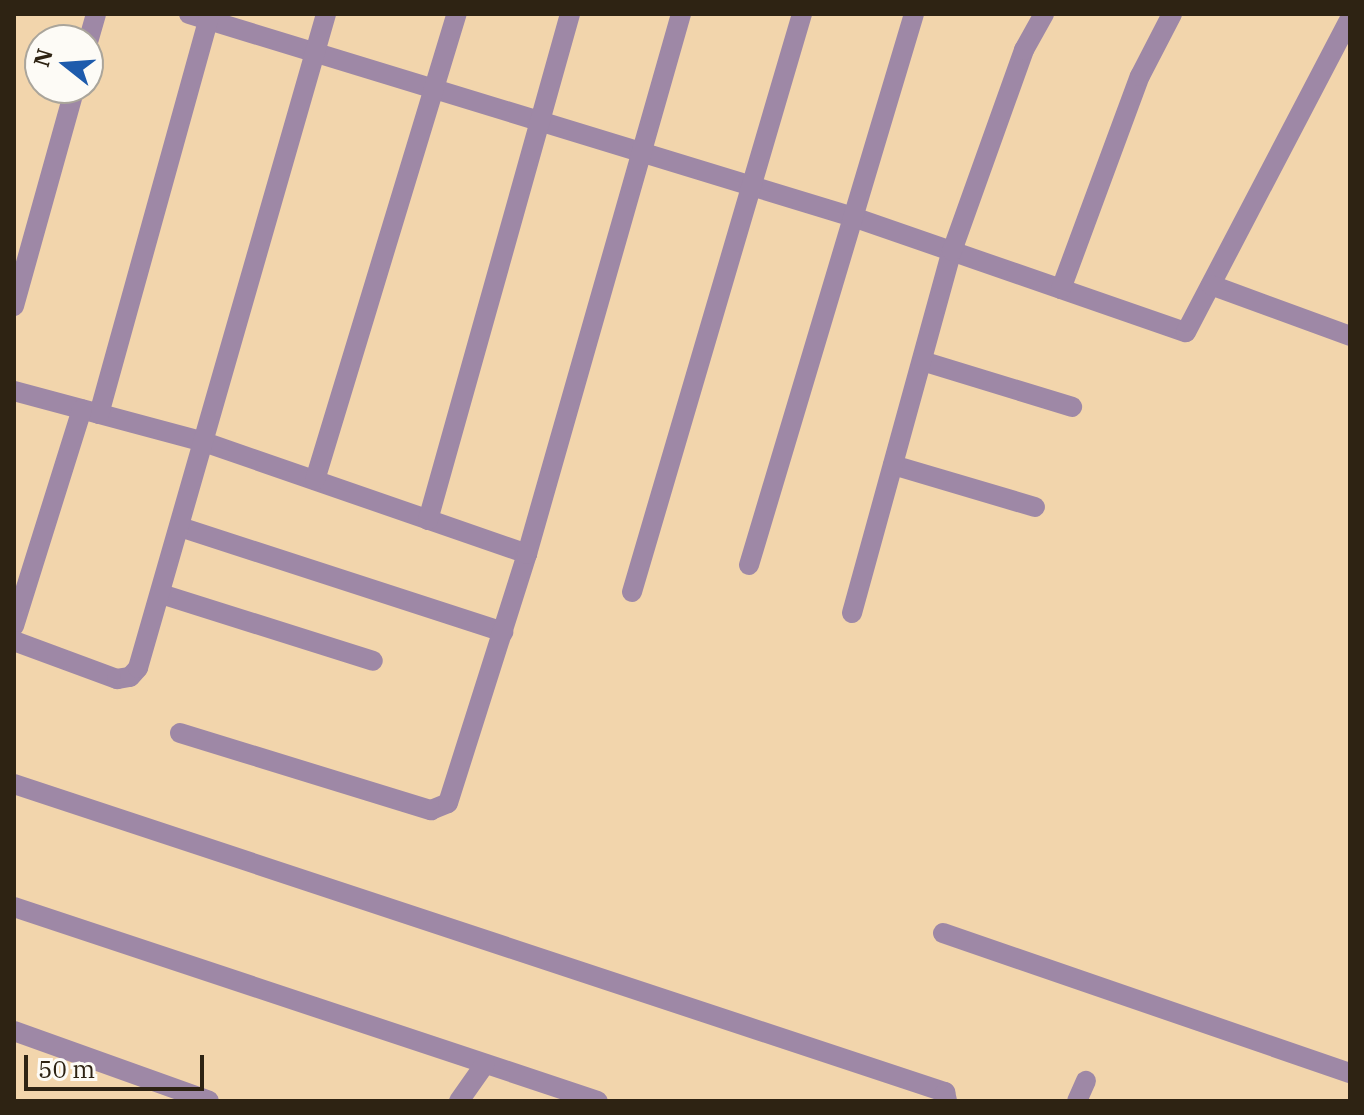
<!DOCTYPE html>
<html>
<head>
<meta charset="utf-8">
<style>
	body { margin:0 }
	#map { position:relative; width:1364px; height:1115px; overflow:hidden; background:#f2d5ac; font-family:"IBM Plex Serif",serif }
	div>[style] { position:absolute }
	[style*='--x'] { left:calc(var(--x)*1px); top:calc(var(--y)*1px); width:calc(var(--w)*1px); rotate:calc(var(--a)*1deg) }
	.street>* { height:20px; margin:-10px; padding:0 10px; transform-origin:10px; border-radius:10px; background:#9e88a6 }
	span { translate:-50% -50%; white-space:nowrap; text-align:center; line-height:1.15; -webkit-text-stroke:7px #fdfbf6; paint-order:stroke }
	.frame { position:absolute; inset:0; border:16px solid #2e2313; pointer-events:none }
	.north { position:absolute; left:24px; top:24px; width:80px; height:80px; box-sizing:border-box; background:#fdfbf6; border:2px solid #aaa59b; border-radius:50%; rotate:287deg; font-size:22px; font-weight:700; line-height:32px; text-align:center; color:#2e2313 }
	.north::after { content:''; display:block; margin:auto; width:28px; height:36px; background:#1e5bac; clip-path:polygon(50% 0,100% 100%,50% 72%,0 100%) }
	.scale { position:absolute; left:24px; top:1055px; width:180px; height:36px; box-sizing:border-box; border:4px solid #2e2313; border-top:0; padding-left:10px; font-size:24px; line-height:28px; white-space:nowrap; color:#2e2313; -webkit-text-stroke:6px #fdfbf6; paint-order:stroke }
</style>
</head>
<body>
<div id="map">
	<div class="street">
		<div style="--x:189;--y:14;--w:694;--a:17"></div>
		<div style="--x:853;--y:217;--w:352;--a:19.1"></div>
		<div style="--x:1186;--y:332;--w:354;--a:-62.4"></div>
		<div style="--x:88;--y:42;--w:29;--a:-74"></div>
		<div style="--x:1211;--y:285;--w:148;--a:20.1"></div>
		<div style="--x:1061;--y:289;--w:227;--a:-69.7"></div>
		<div style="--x:1140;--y:76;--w:70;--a:-62.7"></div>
		<div style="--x:14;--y:306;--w:226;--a:-74.4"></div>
		<div style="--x:922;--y:361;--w:157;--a:17"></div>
		<div style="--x:14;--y:391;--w:197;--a:15"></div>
		<div style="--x:204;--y:442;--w:342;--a:19.1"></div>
		<div style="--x:99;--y:414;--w:415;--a:-74.5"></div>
		<div style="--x:893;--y:465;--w:148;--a:16.5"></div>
		<div style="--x:315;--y:480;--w:487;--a:-73.1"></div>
		<div style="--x:428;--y:520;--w:526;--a:-74.32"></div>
		<div style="--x:180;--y:527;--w:340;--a:18"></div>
		<div style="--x:749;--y:565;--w:575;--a:-73.33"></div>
		<div style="--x:632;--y:592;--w:602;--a:-73.61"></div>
		<div style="--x:161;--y:594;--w:222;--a:17.5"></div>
		<div style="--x:852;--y:613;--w:376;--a:-74.6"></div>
		<div style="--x:952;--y:251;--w:214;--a:-70.3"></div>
		<div style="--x:1024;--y:50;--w:41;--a:-60.9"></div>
		<div style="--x:14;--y:626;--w:227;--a:-72.6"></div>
		<div style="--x:14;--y:641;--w:110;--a:20.3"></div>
		<div style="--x:117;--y:679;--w:13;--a:-9"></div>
		<div style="--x:130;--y:677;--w:12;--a:-48"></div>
		<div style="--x:138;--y:668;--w:680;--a:-73.96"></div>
		<div style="--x:180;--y:733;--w:263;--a:17.1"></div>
		<div style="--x:431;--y:810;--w:18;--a:-22"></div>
		<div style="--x:448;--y:803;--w:261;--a:-72.4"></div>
		<div style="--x:527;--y:554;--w:562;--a:-74.08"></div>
		<div style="--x:14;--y:784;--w:981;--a:18.31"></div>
		<div style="--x:945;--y:1092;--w:9;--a:77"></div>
		<div style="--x:14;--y:907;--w:615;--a:18.38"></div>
		<div style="--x:943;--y:933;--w:430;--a:19"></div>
		<div style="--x:14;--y:1031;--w:207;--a:19.7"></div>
		<div style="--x:459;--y:1101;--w:45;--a:-54.9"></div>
		<div style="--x:1077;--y:1101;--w:22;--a:-66"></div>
	</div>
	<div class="frame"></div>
	<div class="north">N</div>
	<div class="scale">50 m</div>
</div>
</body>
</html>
